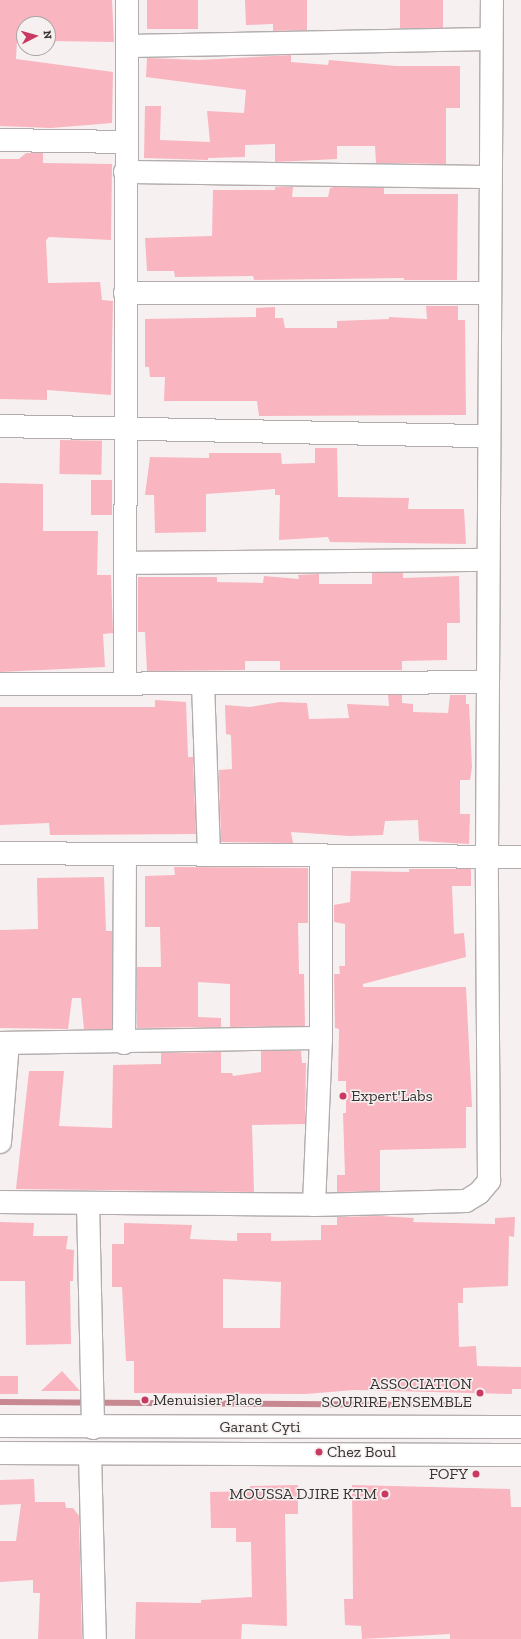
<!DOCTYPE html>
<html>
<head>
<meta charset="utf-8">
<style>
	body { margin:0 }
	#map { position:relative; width:521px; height:1639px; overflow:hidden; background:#f7f0f0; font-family:"Zilla Slab",serif }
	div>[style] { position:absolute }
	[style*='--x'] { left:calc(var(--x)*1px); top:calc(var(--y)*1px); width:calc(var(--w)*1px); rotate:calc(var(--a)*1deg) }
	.stream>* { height:6px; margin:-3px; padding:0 3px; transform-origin:3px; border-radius:3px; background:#c88892 }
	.building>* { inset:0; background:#f9b5c0; transform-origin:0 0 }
	.roads { filter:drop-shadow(1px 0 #b3acad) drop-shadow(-1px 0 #b3acad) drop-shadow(0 1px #b3acad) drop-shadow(0 -1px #b3acad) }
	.minor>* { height:22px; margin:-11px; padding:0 11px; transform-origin:11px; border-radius:11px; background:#fff }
	.major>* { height:22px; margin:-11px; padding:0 11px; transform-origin:11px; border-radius:11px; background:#fff }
	.dots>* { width:11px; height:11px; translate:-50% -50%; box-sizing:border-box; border:2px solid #f7f0f0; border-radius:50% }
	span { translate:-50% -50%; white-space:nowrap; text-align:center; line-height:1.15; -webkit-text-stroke:3px #f7f0f0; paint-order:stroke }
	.poi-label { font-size:16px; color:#373434 }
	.left { translate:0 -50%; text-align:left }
	.right { translate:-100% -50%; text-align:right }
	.street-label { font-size:16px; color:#373434 }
	.north { position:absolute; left:16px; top:16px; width:40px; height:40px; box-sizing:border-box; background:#f7f0f0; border:1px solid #aaa5a5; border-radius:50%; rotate:84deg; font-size:11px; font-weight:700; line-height:16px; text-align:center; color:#373434 }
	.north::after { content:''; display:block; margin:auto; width:14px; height:18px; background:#c93a62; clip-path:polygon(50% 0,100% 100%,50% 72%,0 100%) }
</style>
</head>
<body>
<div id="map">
	<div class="stream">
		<div style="--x:0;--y:1402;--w:467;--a:0.4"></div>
	</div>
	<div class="building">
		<div style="clip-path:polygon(0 0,112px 0,114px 42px,48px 41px,48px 24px,24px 24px,24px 40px,17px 40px,16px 59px,113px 72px,112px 123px,51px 128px,0 126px)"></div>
		<div style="left:147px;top:0;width:51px;height:29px"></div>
		<div style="clip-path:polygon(245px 0,307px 0,307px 30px,273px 31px,273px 24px,246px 25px)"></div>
		<div style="left:400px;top:0;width:43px;height:28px"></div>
		<div style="clip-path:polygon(291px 55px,291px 62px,328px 65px,329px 60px,396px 66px,460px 66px,460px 108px,446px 108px,446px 164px,376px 163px,375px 146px,337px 146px,337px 159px,275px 162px,275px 144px,245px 145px,245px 157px,208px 158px,208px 160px,144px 158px,145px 106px,161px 106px,160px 140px,210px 142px,207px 111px,244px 113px,246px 90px,146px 77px,147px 58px,199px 60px)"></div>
		<div style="clip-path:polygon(26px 153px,43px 153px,43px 163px,112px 164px,111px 240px,49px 237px,46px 240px,48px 283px,100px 282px,102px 300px,113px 301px,111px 395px,47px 390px,47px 400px,0 399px,0 159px,19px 159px)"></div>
		<div style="clip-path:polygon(275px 187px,293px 187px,292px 197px,328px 197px,330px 188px,334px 187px,384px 188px,384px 194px,458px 194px,457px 280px,404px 280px,404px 278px,254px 280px,253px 276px,175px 277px,174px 271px,147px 271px,145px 238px,212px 236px,213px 190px,275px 190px)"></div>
		<div style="clip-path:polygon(426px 306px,458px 306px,458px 320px,465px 320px,466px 415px,259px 416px,257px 401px,164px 401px,165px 377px,150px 377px,149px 367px,145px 367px,145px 319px,256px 317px,256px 308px,275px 307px,275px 318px,283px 318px,285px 328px,337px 328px,337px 321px,389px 319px,389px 317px,427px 319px)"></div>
		<div style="left:60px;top:440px;width:42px;height:34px;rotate:1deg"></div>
		<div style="clip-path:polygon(315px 448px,337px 448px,338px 497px,409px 498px,408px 509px,464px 509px,466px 544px,330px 542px,328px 537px,279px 540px,280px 495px,275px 495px,275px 489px,206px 494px,206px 532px,155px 533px,154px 495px,145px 495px,150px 457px,209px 458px,209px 453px,281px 453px,282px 464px,315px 463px)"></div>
		<div style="left:91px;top:480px;width:21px;height:35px"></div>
		<div style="clip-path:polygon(0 483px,43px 484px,43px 531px,98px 531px,97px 575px,111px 575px,113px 633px,103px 634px,105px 667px,0 672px)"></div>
		<div style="clip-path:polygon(372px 573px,403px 573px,403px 578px,459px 576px,460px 623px,447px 623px,447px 660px,402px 661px,402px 670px,280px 670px,280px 661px,245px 661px,245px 670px,147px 671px,145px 632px,138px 632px,138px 577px,217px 577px,217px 582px,263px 583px,264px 576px,299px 579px,298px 575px,319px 574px,319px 584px,372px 584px)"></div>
		<div style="clip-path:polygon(388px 695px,402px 695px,402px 703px,413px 704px,413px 712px,448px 713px,450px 695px,466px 695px,466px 704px,469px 704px,472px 767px,470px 780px,460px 780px,460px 814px,470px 814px,469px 844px,419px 841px,418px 820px,385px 821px,383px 835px,349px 836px,291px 832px,293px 843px,221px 842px,219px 770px,232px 769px,231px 735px,226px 734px,225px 705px,250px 707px,280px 702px,307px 703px,309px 719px,349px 718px,347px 704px,389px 706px)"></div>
		<div style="clip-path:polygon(155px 700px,186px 702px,188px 757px,193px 757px,196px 834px,50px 835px,49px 823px,0 825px,0 707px,155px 707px)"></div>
		<div style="clip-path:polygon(174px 867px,308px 868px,308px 923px,298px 923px,299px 974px,304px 974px,305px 1026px,230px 1027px,230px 984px,198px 982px,198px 1017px,221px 1018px,221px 1027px,137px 1028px,137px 967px,161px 967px,160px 927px,145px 927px,145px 876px,175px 875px)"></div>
		<div style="clip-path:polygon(409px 869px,471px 869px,471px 886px,452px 886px,454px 934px,464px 933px,466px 957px,363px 984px,363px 987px,466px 987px,472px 1107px,466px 1107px,466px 1148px,380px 1150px,380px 1191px,337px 1192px,337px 1175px,345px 1175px,343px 1113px,346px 1113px,346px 1081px,338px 1081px,339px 1029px,335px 1028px,334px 974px,340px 974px,339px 966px,345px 966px,345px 924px,334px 922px,334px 905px,350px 902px,351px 871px,409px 872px)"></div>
		<div style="clip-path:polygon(104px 877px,106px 931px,112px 931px,112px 1029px,84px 1029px,81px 998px,72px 998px,68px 1029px,0 1028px,0 930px,38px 929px,37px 878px)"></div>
		<div style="clip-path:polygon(261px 1051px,301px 1051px,302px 1063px,306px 1063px,305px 1124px,252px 1125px,254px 1192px,16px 1189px,29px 1071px,64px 1071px,59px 1126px,112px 1128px,113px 1065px,161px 1064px,161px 1053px,221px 1052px,221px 1073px,232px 1073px,233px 1076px,261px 1072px)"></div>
		<div style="clip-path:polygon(evenodd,380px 1216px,414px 1218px,413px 1222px,495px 1224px,495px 1218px,515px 1217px,514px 1237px,509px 1236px,508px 1286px,463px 1288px,463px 1303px,458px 1303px,459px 1347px,476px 1346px,477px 1366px,521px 1367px,521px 1389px,512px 1389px,512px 1394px,354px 1390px,306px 1394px,134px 1393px,134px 1361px,126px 1361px,122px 1287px,112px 1287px,112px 1244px,124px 1244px,124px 1223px,192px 1225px,190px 1239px,237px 1241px,237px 1233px,271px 1233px,271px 1241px,321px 1240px,321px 1225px,337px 1225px,337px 1217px,380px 1216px,223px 1279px,281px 1282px,280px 1328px,223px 1328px,223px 1279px)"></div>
		<div style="clip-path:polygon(0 1222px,34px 1223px,33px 1236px,68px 1236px,66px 1249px,74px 1250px,73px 1281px,70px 1281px,71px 1344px,26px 1345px,25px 1281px,0 1281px)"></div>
		<div style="clip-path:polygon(62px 1371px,80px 1391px,41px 1391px)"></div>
		<div style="left:18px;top:1376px;width:18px;height:18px;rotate:90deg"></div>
		<div style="clip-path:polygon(34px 1479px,35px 1502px,65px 1502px,66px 1508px,73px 1508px,79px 1516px,82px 1639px,38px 1639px,40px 1593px,33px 1593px,33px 1580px,0 1582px,0 1541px,16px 1541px,21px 1504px,0 1505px,0 1480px)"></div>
		<div style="clip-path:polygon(298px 1485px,298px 1514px,285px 1514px,287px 1626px,242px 1624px,241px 1639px,135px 1639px,136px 1602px,201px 1603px,201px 1600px,252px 1597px,251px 1542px,236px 1542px,236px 1528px,211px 1528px,210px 1492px,250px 1491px,250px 1486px)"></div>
		<div style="clip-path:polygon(352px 1485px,510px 1489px,511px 1507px,521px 1507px,521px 1639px,450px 1639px,450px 1634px,362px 1639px,361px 1626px,345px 1625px,344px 1599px,353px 1599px)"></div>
	</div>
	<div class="roads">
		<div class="minor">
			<div style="--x:127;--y:46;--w:364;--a:-1.1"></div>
			<div style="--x:0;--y:140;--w:125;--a:0.9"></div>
			<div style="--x:125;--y:172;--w:365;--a:0.8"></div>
			<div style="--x:125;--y:293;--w:365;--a:0"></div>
			<div style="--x:0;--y:426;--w:489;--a:1.2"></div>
			<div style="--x:125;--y:563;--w:363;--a:-0.5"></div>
			<div style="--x:125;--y:683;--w:683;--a:-89.83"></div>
			<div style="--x:203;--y:683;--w:172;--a:88"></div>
			<div style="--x:0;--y:684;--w:488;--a:-0.2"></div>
			<div style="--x:0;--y:853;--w:521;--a:0.44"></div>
			<div style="--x:0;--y:1043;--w:321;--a:-0.9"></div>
			<div style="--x:124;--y:1043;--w:189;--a:-89.7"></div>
			<div style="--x:0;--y:1142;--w:99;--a:-85.4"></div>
			<div style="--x:0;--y:1202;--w:314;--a:0.5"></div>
			<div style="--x:314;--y:1205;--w:152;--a:-1.5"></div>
			<div style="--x:466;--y:1201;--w:15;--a:-32"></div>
			<div style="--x:479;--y:1193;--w:16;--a:-50"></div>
			<div style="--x:489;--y:1181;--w:324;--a:-90.4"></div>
			<div style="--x:487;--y:857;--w:857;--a:-89.67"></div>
			<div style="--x:88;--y:1203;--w:225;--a:88.7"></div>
			<div style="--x:314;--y:1205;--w:167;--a:-87.6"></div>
			<div style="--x:321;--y:1038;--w:183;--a:-90"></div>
			<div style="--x:90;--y:1454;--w:185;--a:88.5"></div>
		</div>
		<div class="major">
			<div style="--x:0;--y:1426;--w:521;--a:0.11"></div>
			<div style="--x:0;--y:1453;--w:521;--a:0.22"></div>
		</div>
	</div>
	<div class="dots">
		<div style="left:343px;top:1096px;background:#c93a62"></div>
		<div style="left:480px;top:1393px;background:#c93a62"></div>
		<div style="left:145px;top:1400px;background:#c93a62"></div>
		<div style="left:319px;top:1452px;background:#c93a62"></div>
		<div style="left:476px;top:1474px;background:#c93a62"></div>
		<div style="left:385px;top:1494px;background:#c93a62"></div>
	</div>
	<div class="poi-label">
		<span class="left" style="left:351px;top:1096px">Expert'Labs</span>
		<span class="right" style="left:472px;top:1393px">ASSOCIATION<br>SOURIRE ENSEMBLE</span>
		<span class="left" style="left:153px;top:1400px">Menuisier Place</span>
		<span class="left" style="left:327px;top:1452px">Chez Boul</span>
		<span class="right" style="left:468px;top:1474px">FOFY</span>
		<span class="right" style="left:377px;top:1494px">MOUSSA DJIRE KTM</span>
	</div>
	<div class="street-label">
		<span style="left:260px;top:1427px">Garant Cyti</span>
	</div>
	<div class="north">N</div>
</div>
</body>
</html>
